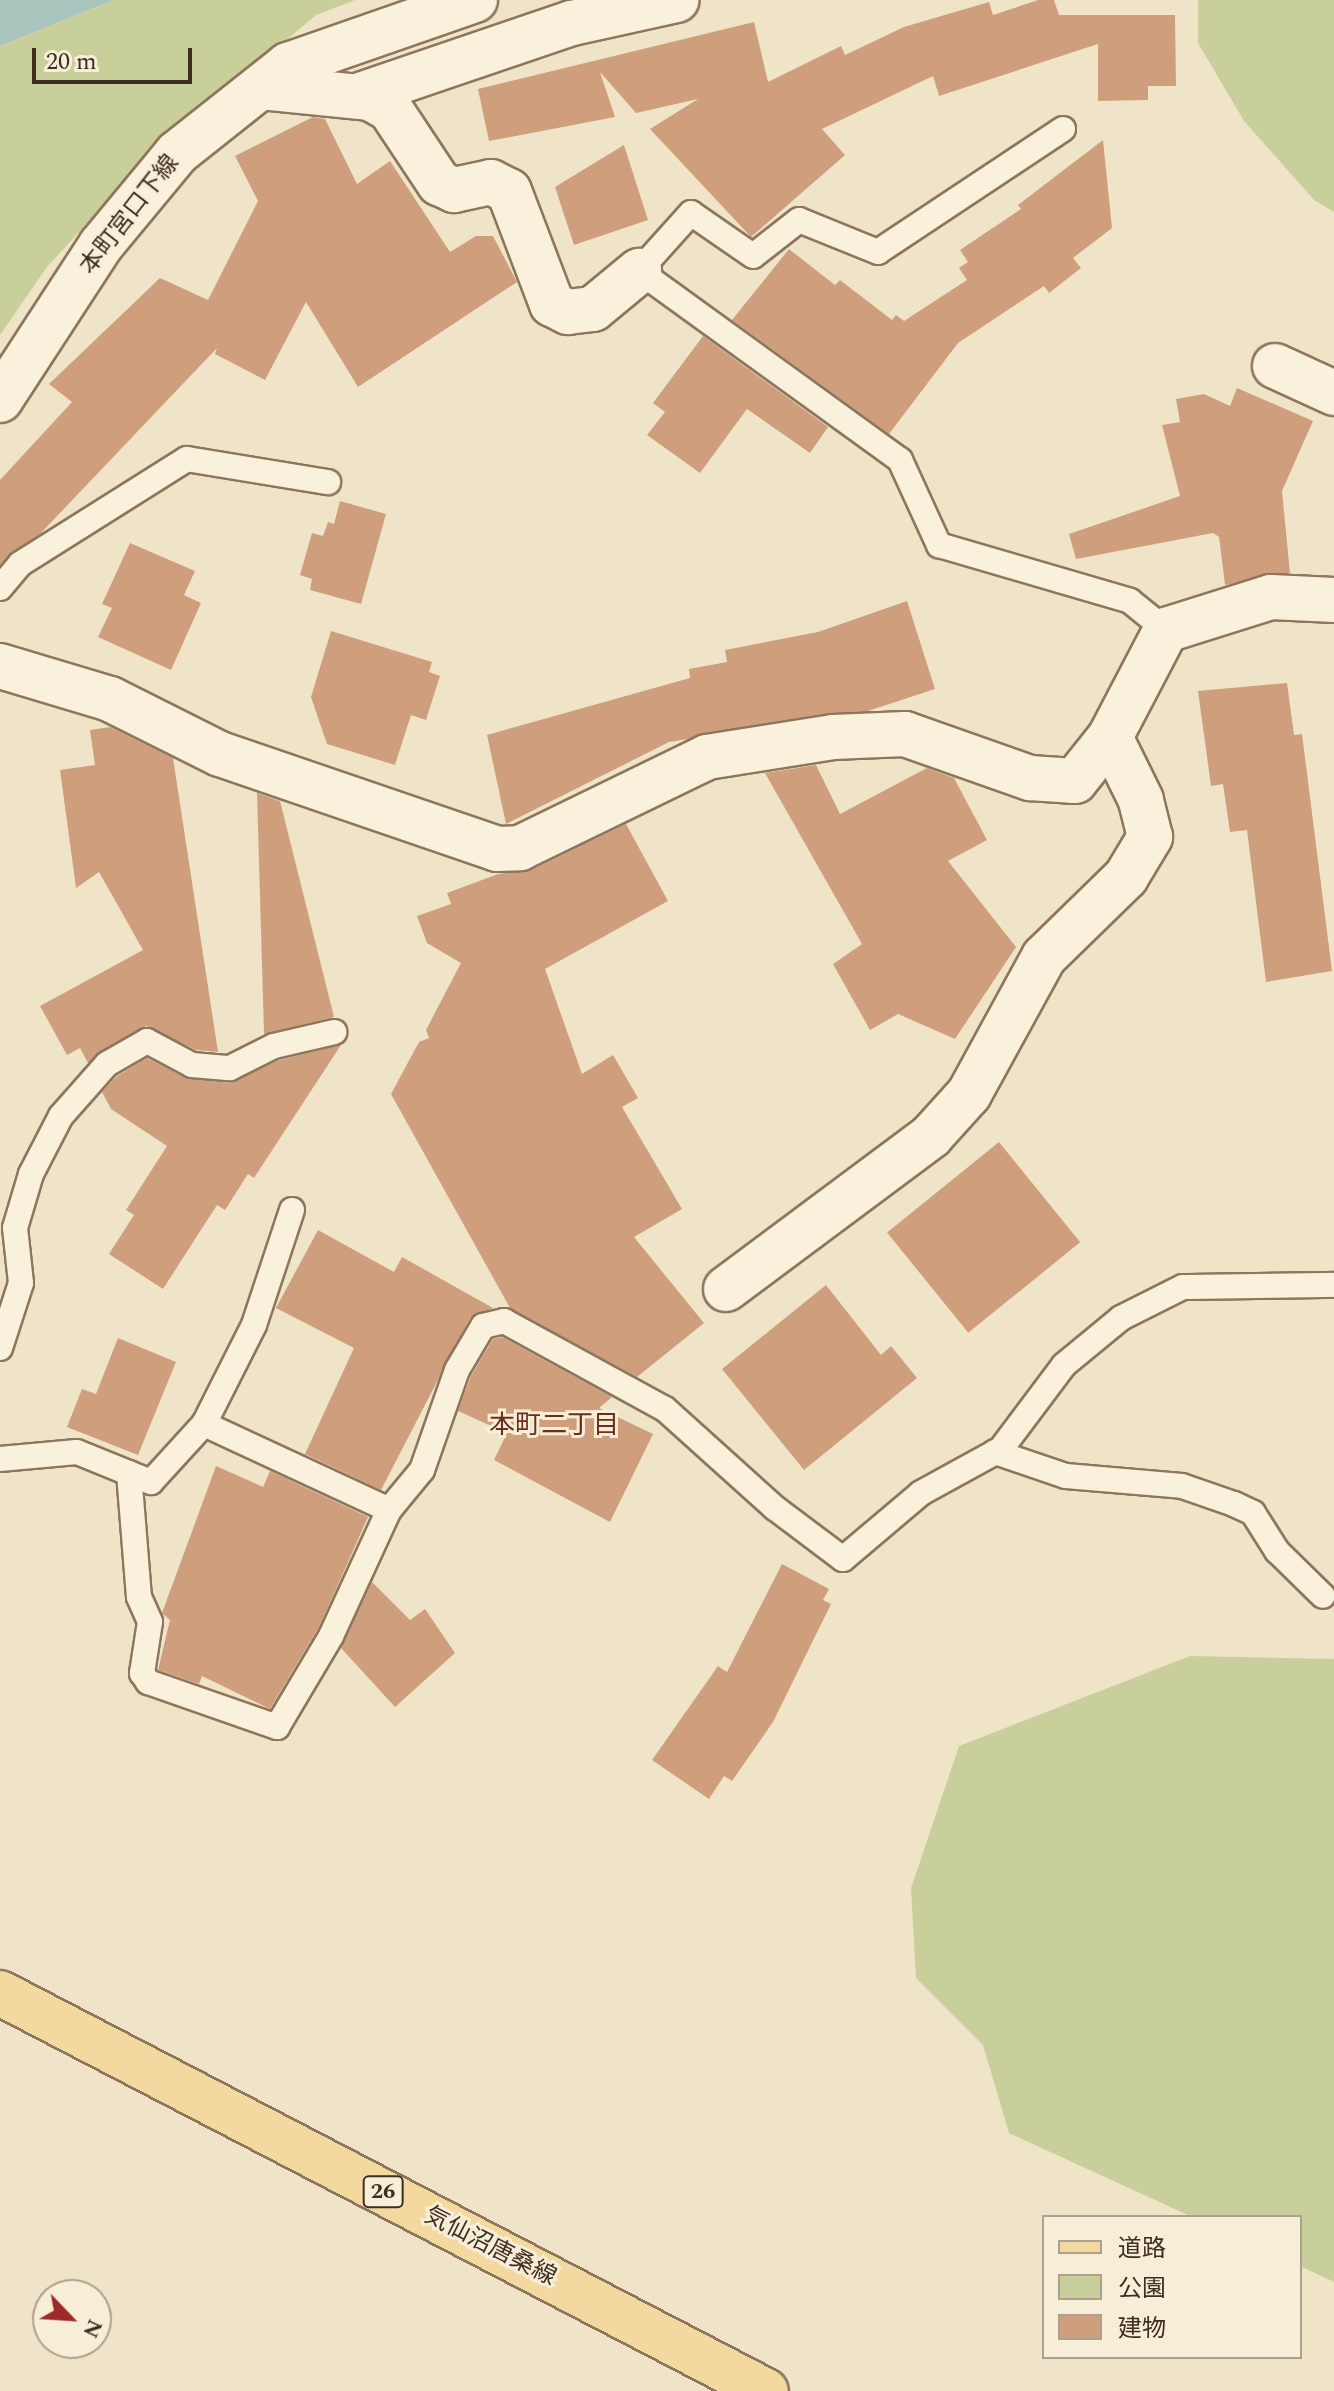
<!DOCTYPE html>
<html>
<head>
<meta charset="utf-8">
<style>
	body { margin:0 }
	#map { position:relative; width:1334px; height:2391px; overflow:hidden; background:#f0e4c8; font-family:Spectral,"Noto Sans JP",serif }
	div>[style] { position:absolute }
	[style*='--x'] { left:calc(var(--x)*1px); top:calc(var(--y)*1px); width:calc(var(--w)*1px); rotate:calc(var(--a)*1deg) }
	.green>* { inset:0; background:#c9cf9b }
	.water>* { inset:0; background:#a9c4bc }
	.building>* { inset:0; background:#cf9f7d; transform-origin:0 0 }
	.roads { filter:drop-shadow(2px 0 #8d765c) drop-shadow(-2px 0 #8d765c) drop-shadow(0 2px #8d765c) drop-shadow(0 -2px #8d765c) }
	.service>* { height:24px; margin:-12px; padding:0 12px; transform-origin:12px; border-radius:12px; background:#faf1dc }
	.minor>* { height:44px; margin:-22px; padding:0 22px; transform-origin:22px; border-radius:22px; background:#faf1dc }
	.tertiary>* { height:44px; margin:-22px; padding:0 22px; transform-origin:22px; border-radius:22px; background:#faf1dc }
	.primary>* { height:44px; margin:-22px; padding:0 22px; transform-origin:22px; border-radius:22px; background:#f3d9a0 }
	span { translate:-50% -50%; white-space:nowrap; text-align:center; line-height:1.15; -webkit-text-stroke:6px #f7eed8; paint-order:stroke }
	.shield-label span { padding:2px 6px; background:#f7eed8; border:2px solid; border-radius:6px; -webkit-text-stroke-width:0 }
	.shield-label { font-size:22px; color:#3d2e20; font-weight:700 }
	.street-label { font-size:24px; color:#3d2e20 }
	.neighbourhood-label { font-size:26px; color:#6b2e1e }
	.legend { position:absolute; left:1042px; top:2215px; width:260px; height:144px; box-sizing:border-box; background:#f7eed8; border:2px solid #ada18e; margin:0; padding:10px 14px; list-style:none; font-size:24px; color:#3d2e20 }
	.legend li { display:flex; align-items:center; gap:16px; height:40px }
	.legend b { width:40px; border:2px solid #ada18e }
	.north { position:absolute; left:32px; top:2279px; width:80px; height:80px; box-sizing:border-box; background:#f7eed8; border:2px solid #ada18e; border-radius:50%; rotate:115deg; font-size:22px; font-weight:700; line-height:32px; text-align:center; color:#3d2e20 }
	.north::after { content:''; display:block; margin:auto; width:28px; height:36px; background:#9e2a2b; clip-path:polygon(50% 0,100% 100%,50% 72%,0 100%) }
	.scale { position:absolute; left:32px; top:48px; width:160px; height:36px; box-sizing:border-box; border:4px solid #3d2e20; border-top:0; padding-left:10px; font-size:24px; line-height:28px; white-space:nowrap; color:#3d2e20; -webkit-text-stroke:6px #f7eed8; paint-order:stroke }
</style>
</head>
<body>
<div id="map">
	<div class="green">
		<div style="clip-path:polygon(113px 0,355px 0,316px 15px,147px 158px,47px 267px,0 335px,0 46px)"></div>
		<div style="clip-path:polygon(1198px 0,1334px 0,1334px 212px,1314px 200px,1244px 121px,1198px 43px)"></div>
		<div style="clip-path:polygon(1190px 1656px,1334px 1659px,1334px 2282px,1300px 2266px,1300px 2217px,1192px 2217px,1009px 2133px,983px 2045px,916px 1978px,911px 1888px,959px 1746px)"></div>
	</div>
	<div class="water">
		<div style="clip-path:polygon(0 0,113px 0,0 46px)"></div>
	</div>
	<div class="building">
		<div style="clip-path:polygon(1038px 0,1054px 0,1059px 15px,1175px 15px,1176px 86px,1148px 86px,1148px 100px,1098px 101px,1098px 44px,939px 96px,933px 76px,822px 129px,845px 155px,751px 237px,650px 129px,698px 99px,636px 113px,600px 72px,615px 117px,489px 141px,478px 89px,754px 22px,768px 82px,841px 46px,845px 55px,904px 27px,989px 2px,993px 15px)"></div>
		<div style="clip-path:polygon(313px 117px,325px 119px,357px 184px,390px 161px,450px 252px,476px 236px,493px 236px,517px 282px,358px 387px,306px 302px,265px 380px,215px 354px,217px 348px,40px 534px,0 565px,0 480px,72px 402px,49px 384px,160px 278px,208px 300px,258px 201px,235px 156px)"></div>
		<div style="clip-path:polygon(1103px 140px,1112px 228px,1073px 258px,1081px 268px,1049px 293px,1044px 286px,958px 343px,889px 434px,732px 320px,789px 249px,835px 285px,840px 280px,892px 320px,896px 315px,904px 321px,967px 280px,959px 268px,968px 262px,960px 250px,1021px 209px,1018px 205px)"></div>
		<div style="clip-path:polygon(624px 145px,648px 220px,574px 245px,555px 187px)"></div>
		<div style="clip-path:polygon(703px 336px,828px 427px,810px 453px,747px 409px,700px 473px,647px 435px,665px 412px,653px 403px)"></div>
		<div style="clip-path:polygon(1237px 388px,1313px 421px,1282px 491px,1290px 573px,1225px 585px,1219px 537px,1213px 533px,1076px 559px,1069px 534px,1180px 496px,1162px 425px,1180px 422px,1176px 399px,1204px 394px,1230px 406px)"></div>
		<div style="clip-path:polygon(340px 501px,386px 514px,361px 604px,310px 590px,312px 579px,300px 575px,312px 533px,323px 536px,328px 522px,334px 524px)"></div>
		<div style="clip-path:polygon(130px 543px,195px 571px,184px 595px,201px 603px,171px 670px,98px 637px,112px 608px,102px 604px)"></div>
		<div style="clip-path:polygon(907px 601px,935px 689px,868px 711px,669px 742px,506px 824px,487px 735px,690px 678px,689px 669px,727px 662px,725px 650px,818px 632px)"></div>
		<div style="clip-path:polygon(331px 631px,432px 662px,429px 672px,440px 676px,426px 720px,411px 715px,395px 765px,327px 744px,311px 697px)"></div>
		<div style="clip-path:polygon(1287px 683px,1294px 735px,1302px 734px,1332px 971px,1266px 982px,1247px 830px,1230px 832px,1223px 784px,1211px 786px,1198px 691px)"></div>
		<div style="clip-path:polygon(110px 727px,173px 758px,218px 1052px,196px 1050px,146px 1026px,88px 1063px,80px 1048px,67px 1055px,40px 1006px,143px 950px,99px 872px,76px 888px,60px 770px,95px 765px,90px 730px)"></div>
		<div style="clip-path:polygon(816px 765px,840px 814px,927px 768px,954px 778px,987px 840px,948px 861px,1016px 947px,955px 1039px,898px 1014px,870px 1030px,833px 964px,862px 944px,765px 773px)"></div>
		<div style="clip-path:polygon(257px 793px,280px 801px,334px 1017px,264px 1034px)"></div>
		<div style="clip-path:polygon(626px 824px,668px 901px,545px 969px,582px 1074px,613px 1055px,638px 1098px,622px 1107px,682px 1209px,634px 1237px,704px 1323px,637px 1377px,510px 1308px,391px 1094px,419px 1042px,429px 1038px,426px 1030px,461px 963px,427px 943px,417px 916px,451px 904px,447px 893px,498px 874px,531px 870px)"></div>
		<div style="clip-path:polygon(341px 1045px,254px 1178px,248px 1174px,225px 1210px,217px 1205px,163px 1289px,109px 1254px,134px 1215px,126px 1210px,167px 1146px,111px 1109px,102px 1092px,117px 1076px,147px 1058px,186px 1078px,230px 1083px,279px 1060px)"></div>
		<div style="left:999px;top:1142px;width:129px;height:144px;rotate:51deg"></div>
		<div style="clip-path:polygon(318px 1230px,394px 1272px,402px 1257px,493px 1308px,470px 1318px,381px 1490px,305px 1454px,354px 1348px,276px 1308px)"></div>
		<div style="clip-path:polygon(826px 1285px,881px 1355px,891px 1346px,917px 1378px,804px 1470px,722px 1369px)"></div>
		<div style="clip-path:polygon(502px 1337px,612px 1397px,599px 1408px,653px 1434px,610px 1522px,494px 1460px,507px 1433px,458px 1411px,471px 1376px,493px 1339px)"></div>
		<div style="clip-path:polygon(118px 1338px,176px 1362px,138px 1455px,67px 1427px,82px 1389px,96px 1394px)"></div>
		<div style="clip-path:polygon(216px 1466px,263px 1487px,270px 1471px,368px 1517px,320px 1625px,270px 1709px,202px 1676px,199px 1684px,158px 1670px,170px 1620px,162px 1613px)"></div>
		<div style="clip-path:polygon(782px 1564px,829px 1589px,823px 1600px,831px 1604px,773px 1722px,732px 1781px,724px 1776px,709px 1799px,652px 1760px,718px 1666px,727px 1672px)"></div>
		<div style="clip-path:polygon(372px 1582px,410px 1620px,425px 1609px,455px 1653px,395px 1707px,341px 1648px)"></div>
	</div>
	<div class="roads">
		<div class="service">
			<div style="--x:1063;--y:129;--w:222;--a:146.4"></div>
			<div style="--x:878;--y:252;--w:85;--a:-157.9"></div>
			<div style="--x:799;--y:220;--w:58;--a:142"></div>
			<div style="--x:753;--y:256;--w:75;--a:-145.3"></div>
			<div style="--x:691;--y:213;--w:78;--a:131.9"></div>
			<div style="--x:639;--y:271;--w:322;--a:35.9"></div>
			<div style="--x:900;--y:460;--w:94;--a:65.4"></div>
			<div style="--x:939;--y:545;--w:199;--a:16.3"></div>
			<div style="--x:1130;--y:601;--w:46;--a:38.9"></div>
			<div style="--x:0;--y:588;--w:31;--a:-50"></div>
			<div style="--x:20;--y:564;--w:197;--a:-32.2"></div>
			<div style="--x:187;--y:459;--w:143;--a:9.3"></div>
			<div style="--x:292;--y:1210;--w:121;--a:108.3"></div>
			<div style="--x:254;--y:1325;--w:111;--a:116.8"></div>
			<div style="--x:204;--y:1424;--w:204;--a:24.9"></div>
			<div style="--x:0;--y:1348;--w:68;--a:-72.1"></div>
			<div style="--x:21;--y:1283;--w:55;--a:-96.2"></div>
			<div style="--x:15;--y:1228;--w:56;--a:-73.5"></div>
			<div style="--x:31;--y:1174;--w:65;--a:-62.7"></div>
			<div style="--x:61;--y:1116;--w:69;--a:-48.5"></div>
			<div style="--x:107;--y:1064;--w:46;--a:-29.9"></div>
			<div style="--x:147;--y:1041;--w:51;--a:28.1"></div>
			<div style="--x:192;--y:1065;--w:38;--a:5"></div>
			<div style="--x:230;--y:1068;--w:49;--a:-26.6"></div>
			<div style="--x:274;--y:1046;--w:62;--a:-13.1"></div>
			<div style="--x:995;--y:1452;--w:75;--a:18.7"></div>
			<div style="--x:1066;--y:1476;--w:116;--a:4.9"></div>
			<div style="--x:1182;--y:1486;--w:55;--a:19.1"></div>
			<div style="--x:1234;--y:1504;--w:21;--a:25"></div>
			<div style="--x:1253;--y:1513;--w:45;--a:57.7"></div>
			<div style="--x:1277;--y:1551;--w:64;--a:44.4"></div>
			<div style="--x:0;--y:1459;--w:77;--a:-5.2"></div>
			<div style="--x:77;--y:1452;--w:80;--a:22.1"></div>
			<div style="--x:151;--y:1482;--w:79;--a:-47.6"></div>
			<div style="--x:129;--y:1473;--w:124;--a:85.4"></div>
			<div style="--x:139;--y:1597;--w:27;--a:66"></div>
			<div style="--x:150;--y:1622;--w:52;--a:98.9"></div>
			<div style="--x:142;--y:1673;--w:11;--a:56"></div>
			<div style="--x:148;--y:1682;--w:137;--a:19.2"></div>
			<div style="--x:277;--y:1727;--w:106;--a:-59.3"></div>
			<div style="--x:331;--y:1636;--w:139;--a:-65.3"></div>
			<div style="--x:389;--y:1510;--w:52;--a:-50.5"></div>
			<div style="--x:422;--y:1470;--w:106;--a:-70.7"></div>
			<div style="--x:457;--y:1370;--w:51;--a:-59.4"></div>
			<div style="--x:483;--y:1326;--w:22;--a:-13"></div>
			<div style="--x:504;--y:1321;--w:183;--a:28.7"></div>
			<div style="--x:665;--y:1409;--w:148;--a:42"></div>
			<div style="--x:775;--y:1508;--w:85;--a:36.9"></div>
			<div style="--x:843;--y:1559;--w:102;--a:-40.2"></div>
			<div style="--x:921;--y:1493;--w:91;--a:-28.8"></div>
			<div style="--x:1001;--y:1449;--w:105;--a:-53.1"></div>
			<div style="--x:1064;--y:1365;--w:74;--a:-39.5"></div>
			<div style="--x:1121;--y:1318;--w:69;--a:-26.6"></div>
			<div style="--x:1183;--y:1287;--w:151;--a:-0.8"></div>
		</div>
		<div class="minor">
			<div style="--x:261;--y:87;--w:110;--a:5.8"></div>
			<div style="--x:370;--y:98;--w:23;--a:29"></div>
			<div style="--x:390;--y:109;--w:89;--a:56.5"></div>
			<div style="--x:439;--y:183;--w:17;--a:25"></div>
			<div style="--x:454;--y:190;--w:38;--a:-12"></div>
			<div style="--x:491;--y:182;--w:20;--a:27"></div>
			<div style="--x:509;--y:191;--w:121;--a:69.2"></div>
			<div style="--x:552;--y:304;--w:18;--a:27"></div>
			<div style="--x:568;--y:312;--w:25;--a:-7"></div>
			<div style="--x:593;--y:309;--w:60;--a:-39.6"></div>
			<div style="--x:357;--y:96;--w:227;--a:-18.8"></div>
			<div style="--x:572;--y:23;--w:107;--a:-12.4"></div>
			<div style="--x:1275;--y:366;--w:65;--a:24.6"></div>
			<div style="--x:0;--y:666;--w:115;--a:16.7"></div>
			<div style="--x:110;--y:699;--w:123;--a:26.6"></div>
			<div style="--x:220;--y:754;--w:293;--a:18.9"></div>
			<div style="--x:497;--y:849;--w:23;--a:-2"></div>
			<div style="--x:520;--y:848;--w:208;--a:-25.9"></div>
			<div style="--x:707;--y:757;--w:128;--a:-9"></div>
			<div style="--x:833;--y:737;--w:72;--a:-2.4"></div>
			<div style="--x:905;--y:734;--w:133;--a:19.4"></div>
			<div style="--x:1030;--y:778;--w:45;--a:3.8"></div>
			<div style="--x:1075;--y:781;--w:56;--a:-51.5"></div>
			<div style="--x:1110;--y:737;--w:121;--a:-62.4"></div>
			<div style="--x:1166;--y:630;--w:110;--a:-17.4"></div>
			<div style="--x:1271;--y:597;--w:63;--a:2.7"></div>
			<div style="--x:726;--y:1289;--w:256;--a:-36.7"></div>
			<div style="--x:931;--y:1136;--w:57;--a:-47.9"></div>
			<div style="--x:969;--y:1094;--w:156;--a:-61.3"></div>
			<div style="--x:1044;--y:957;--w:115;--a:-44.3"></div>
			<div style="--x:1126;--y:877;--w:47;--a:-59"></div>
			<div style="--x:1150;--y:837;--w:38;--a:-104"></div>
			<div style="--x:1141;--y:800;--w:70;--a:-116.2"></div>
		</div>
		<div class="tertiary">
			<div style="--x:0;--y:400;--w:185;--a:-56.9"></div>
			<div style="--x:101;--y:245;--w:119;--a:-50.4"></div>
			<div style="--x:177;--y:153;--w:142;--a:-38.4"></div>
			<div style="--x:288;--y:65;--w:198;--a:-19.2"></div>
		</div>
		<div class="primary">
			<div style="--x:0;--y:1993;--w:863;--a:27.46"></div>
		</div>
	</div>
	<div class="shield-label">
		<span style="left:383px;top:2192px">26</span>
	</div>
	<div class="street-label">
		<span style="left:130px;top:215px;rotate:-52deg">本町宮口下線</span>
		<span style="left:490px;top:2247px;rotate:27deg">気仙沼唐桑線</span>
	</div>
	<div class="neighbourhood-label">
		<span style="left:554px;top:1426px">本町二丁目</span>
	</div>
	<ul class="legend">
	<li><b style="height:10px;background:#f3d9a0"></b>道路</li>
	<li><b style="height:22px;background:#c9cf9b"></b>公園</li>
	<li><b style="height:22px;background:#cf9f7d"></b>建物</li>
	</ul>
	<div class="north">N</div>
	<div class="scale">20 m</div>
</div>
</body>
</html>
